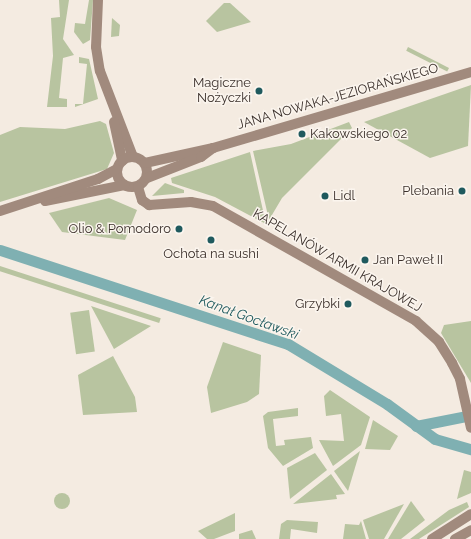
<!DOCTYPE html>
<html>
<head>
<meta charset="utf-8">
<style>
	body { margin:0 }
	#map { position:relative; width:471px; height:539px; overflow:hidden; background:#f4ebe1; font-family:Raleway,sans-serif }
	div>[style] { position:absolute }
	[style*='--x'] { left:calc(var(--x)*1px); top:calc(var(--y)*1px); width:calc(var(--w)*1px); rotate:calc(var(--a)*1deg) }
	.green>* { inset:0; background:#b8c4a0; transform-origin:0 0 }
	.round { border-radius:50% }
	.canal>* { height:11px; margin:-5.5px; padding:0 5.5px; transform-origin:5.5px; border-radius:5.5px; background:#7fb0b2 }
	.secondary>* { height:10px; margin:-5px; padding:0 5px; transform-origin:5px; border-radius:5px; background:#a18a7d }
	.secondary>.ring { margin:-5px; padding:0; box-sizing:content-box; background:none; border:10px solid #a18a7d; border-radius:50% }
	.dots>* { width:11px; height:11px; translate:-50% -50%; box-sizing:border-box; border:2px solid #fbf5ee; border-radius:50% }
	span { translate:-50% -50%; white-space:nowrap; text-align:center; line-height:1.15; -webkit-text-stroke:3px #fbf5ee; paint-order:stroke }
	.poi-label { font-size:13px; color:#3b302b }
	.right { translate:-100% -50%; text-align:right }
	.left { translate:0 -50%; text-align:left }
	.street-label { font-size:13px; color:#3b302b }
	.water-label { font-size:14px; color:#1f5a5e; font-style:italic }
</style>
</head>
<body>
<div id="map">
	<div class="green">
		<div style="clip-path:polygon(59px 0,69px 0,63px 39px,74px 55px,63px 58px,59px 98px,67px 99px,67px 107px,47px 107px,53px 56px,51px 18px,60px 17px)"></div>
		<div style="clip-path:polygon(89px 0,93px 0,90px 40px,83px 44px,74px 32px,75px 23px,85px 24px)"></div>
		<div style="clip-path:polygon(224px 3px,230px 3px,251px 22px,217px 32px,206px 21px)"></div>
		<div style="clip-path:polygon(112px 18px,120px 25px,119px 36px,111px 37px)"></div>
		<div style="clip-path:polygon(79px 57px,89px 59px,98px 99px,75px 107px,75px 104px,83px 104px,87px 64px,79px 63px)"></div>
		<div style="left:449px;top:68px;width:4px;height:46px;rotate:117deg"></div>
		<div style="clip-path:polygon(471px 85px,468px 146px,430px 158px,364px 122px)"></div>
		<div style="clip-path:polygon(100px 121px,106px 124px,114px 153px,107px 169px,0 202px,0 135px,20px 127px,65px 129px)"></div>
		<div style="clip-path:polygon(349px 122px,352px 128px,282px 198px,269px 220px,253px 151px,291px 144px)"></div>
		<div style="clip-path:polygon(250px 152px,266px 224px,215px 197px,172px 183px,171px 178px)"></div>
		<div style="clip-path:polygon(165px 183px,184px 190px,184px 193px,152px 196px)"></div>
		<div style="clip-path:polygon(109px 198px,137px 210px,125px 240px,62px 232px,49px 213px)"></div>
		<div style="left:0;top:266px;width:169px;height:5px;rotate:18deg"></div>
		<div style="clip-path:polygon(91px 306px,151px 326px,114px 349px)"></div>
		<div style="left:89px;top:310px;width:42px;height:19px;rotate:82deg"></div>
		<div style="clip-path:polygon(471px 321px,471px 383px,441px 333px,444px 325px)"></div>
		<div style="clip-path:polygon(223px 342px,261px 355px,259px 394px,247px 402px,211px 413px,207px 387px)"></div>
		<div style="clip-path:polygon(113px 356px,135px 397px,137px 412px,83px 415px,78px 375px)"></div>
		<div style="clip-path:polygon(330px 390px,370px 417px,361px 445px,333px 466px,319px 440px,344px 441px,341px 414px,326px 416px,324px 396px)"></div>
		<div style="clip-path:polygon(298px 408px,298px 416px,273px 419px,276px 446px,285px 445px,284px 440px,311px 437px,313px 448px,283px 466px,268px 448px,263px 416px,268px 412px)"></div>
		<div style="clip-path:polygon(373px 420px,398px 436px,390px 450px,365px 449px)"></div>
		<div style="clip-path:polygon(360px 451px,348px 491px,334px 471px)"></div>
		<div style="clip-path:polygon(315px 453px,327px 470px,290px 499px,287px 468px)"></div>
		<div style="clip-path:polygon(464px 470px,471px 472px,471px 493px,457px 499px)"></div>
		<div style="clip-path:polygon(331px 474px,345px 494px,336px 495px,337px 499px,293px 504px)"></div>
		<div class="round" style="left:54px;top:493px;width:16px;height:16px"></div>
		<div style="clip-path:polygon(411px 501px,425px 520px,401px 539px,388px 539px)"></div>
		<div style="clip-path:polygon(467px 502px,469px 507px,419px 539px,410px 539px,449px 510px)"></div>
		<div style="clip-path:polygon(404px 504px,384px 539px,369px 539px,363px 520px)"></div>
		<div style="clip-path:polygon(235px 513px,235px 531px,214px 539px,207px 539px,198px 531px)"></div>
		<div style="clip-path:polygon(287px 520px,318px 522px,317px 533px,291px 529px,290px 539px,279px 539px,281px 524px)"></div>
		<div style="clip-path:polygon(361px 521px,366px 539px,343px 539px,345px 524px,359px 525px)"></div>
		<div style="clip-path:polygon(252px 530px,256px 539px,239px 539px,239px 534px)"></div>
	</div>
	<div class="canal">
		<div style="--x:0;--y:250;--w:303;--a:18.1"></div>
		<div style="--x:288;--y:344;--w:116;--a:31.2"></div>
		<div style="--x:387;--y:404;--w:59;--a:36.1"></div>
		<div style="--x:435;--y:439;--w:37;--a:16"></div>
		<div style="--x:416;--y:426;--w:56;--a:-11.3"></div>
	</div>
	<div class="secondary">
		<div style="--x:98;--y:0;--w:47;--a:92.4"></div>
		<div style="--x:96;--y:47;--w:24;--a:81"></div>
		<div style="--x:100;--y:71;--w:92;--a:69"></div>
		<div style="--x:114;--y:122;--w:40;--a:78"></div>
		<div class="ring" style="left:117px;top:157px;width:20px;height:20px"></div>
		<div style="--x:145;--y:163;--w:70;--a:-12.4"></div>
		<div style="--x:213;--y:148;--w:269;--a:-16.4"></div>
		<div style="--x:147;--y:178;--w:58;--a:-21.3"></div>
		<div style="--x:201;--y:157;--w:15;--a:-37"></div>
		<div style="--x:138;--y:187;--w:14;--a:73"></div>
		<div style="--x:142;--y:200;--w:9;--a:36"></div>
		<div style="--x:149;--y:205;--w:42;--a:-4.1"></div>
		<div style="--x:191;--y:202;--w:22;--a:10"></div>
		<div style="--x:213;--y:206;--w:233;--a:29.5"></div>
		<div style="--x:416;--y:321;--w:31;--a:42"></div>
		<div style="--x:439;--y:342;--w:25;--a:58"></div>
		<div style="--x:452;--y:363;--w:18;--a:63"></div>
		<div style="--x:460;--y:379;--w:50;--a:77.3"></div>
		<div style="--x:45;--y:201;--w:81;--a:-11.4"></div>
		<div style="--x:0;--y:211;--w:103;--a:-18.1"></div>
		<div style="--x:98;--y:179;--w:21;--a:-28"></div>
		<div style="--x:432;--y:539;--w:46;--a:-32.7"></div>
		<div style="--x:455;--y:539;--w:18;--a:-29"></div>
	</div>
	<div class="dots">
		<div style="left:259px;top:91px;background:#1f5a5e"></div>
		<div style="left:302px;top:134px;background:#1f5a5e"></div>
		<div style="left:462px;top:191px;background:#1f5a5e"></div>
		<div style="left:325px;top:196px;background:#1f5a5e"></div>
		<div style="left:179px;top:229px;background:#1f5a5e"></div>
		<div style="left:211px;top:240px;background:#1f5a5e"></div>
		<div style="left:365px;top:260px;background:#1f5a5e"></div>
		<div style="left:348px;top:304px;background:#1f5a5e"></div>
	</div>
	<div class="poi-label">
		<span class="right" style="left:251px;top:91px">Magiczne<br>Nożyczki</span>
		<span class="left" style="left:310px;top:134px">Kakowskiego 02</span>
		<span class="right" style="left:454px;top:191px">Plebania</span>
		<span class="left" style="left:333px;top:196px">Lidl</span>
		<span class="right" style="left:171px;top:229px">Olio &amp; Pomodoro</span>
		<span style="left:211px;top:254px">Ochota na sushi</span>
		<span class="left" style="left:373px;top:260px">Jan Paweł II</span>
		<span class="right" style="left:340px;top:304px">Grzybki</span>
	</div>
	<div class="street-label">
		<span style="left:338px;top:97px;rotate:-16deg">JANA NOWAKA-JEZIORAŃSKIEGO</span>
		<span style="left:337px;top:261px;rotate:30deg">KAPELANÓW ARMII KRAJOWEJ</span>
	</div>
	<div class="water-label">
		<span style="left:249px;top:317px;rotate:20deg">Kanał Gocławski</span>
	</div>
</div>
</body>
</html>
